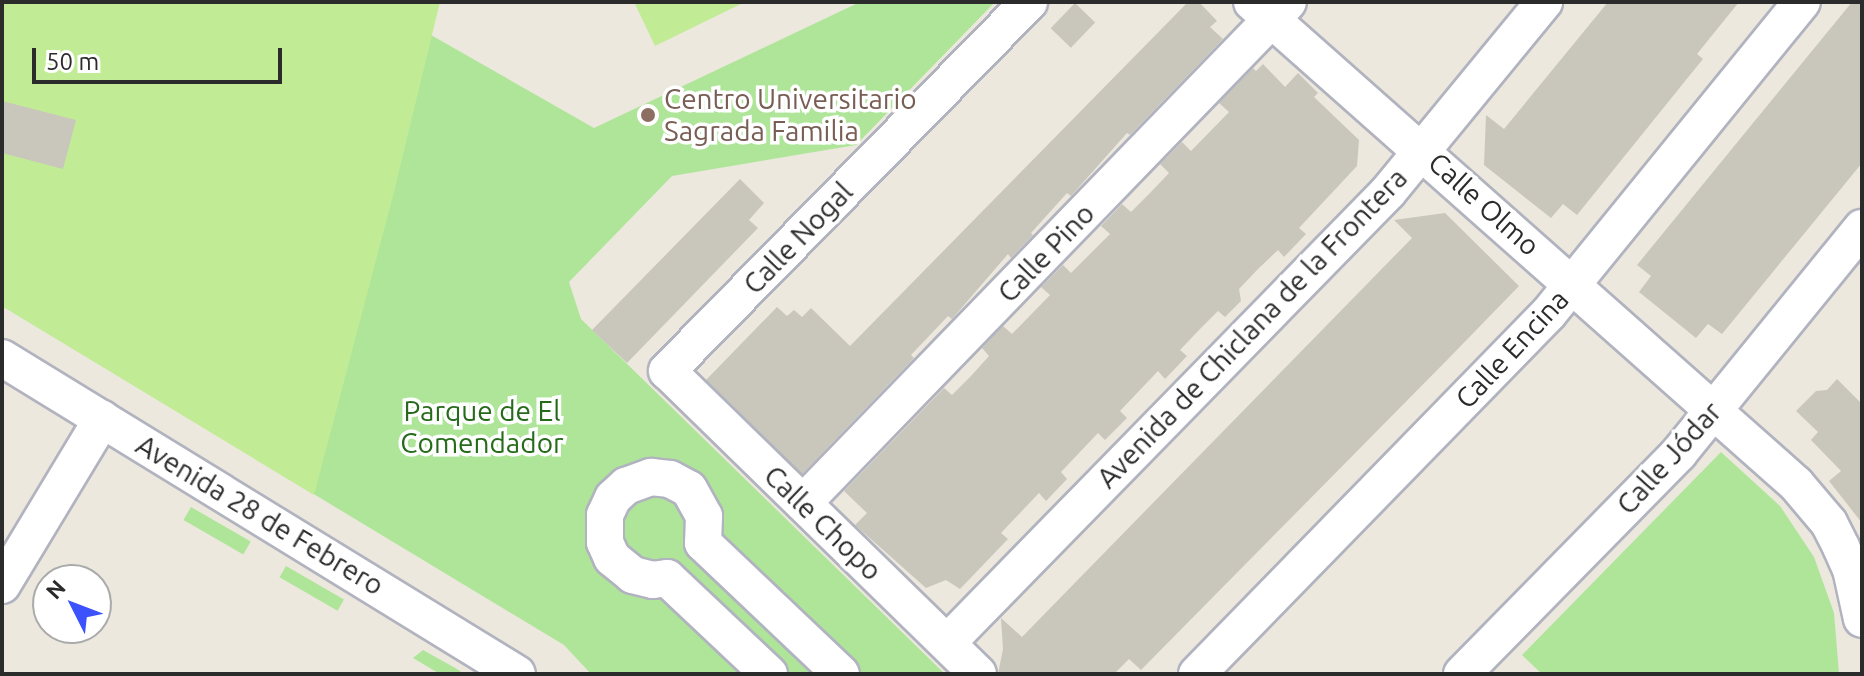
<!DOCTYPE html>
<html>
<head>
<meta charset="utf-8">
<style>
	body { margin:0 }
	#map { position:relative; width:1864px; height:676px; overflow:hidden; background:#ede8de; font-family:Ubuntu,sans-serif }
	div>[style] { position:absolute }
	[style*='--x'] { left:calc(var(--x)*1px); top:calc(var(--y)*1px); width:calc(var(--w)*1px); rotate:calc(var(--a)*1deg) }
	.green>* { inset:0; background:#aee599; transform-origin:0 0 }
	.pitch>* { inset:0; background:#c1ec95 }
	.building>* { inset:0; background:#c9c6bc; transform-origin:0 0 }
	.roads { filter:drop-shadow(2px 0 #b1b3bf) drop-shadow(-2px 0 #b1b3bf) drop-shadow(0 2px #b1b3bf) drop-shadow(0 -2px #b1b3bf) }
	.minor>* { height:36px; margin:-18px; padding:0 18px; transform-origin:18px; border-radius:18px; background:#fff }
	.dots>* { width:22px; height:22px; translate:-50% -50%; box-sizing:border-box; border:4px solid #fff; border-radius:50% }
	span { translate:-50% -50%; white-space:nowrap; text-align:center; line-height:1.15; -webkit-text-stroke:7px #fff; paint-order:stroke }
	.education-label { font-size:28px; color:#785e54 }
	.left { translate:0 -50%; text-align:left }
	.street-label { font-size:28px; color:#2b2b2b }
	.park-label { font-size:28px; color:#256b19 }
	.frame { position:absolute; inset:0; border:4px solid #2b2b2b; pointer-events:none }
	.north { position:absolute; left:32px; top:564px; width:80px; height:80px; box-sizing:border-box; background:#fff; border:2px solid #aaa; border-radius:50%; rotate:312deg; font-size:22px; font-weight:700; line-height:32px; text-align:center; color:#2b2b2b }
	.north::after { content:''; display:block; margin:auto; width:28px; height:36px; background:#3b52fd; clip-path:polygon(50% 0,100% 100%,50% 72%,0 100%) }
	.scale { position:absolute; left:32px; top:48px; width:250px; height:36px; box-sizing:border-box; border:4px solid #2b2b2b; border-top:0; padding-left:10px; font-size:24px; line-height:28px; white-space:nowrap; color:#2b2b2b; -webkit-text-stroke:6px #fff; paint-order:stroke }
</style>
</head>
<body>
<div id="map">
	<div class="green">
		<div style="clip-path:polygon(860px 2px,995px 2px,856px 145px,672px 176px,569px 282px,581px 319px,945px 674px,591px 674px,564px 645px,2px 306px,2px 172px,412px 61px,431px 35px,594px 128px)"></div>
		<div style="clip-path:polygon(1721px 452px,1780px 506px,1814px 557px,1834px 613px,1839px 673px,1542px 674px,1522px 655px)"></div>
		<div style="left:191px;top:507px;width:69px;height:15px;rotate:30deg"></div>
		<div style="left:286px;top:566px;width:67px;height:13px;rotate:30deg"></div>
		<div style="clip-path:polygon(423px 650px,457px 669px,464px 674px,440px 674px,413px 658px)"></div>
	</div>
	<div class="pitch">
		<div style="clip-path:polygon(2px 2px,440px 2px,394px 192px,314px 495px,2px 306px)"></div>
		<div style="clip-path:polygon(634px 2px,745px 2px,655px 46px)"></div>
	</div>
	<div class="building">
		<div style="clip-path:polygon(1188px 2px,1199px 2px,1217px 21px,1210px 27px,1223px 39px,1130px 135px,1127px 133px,1071px 196px,1067px 193px,1031px 233px,1033px 235px,1011px 258px,1008px 254px,952px 319px,948px 316px,911px 355px,914px 358px,802px 474px,706px 380px,777px 307px,787px 316px,794px 310px,802px 317px,811px 308px,850px 346px)"></div>
		<div style="clip-path:polygon(1608px 2px,1739px 2px,1697px 54px,1703px 59px,1690px 75px,1577px 215px,1563px 204px,1551px 218px,1484px 165px,1486px 115px,1504px 129px)"></div>
		<div style="clip-path:polygon(1852px 2px,1862px 2px,1862px 163px,1722px 334px,1708px 324px,1696px 338px,1639px 292px,1651px 276px,1637px 265px)"></div>
		<div style="left:1075px;top:3px;width:28px;height:35px;rotate:44deg"></div>
		<div style="clip-path:polygon(1263px 64px,1285px 87px,1298px 73px,1318px 93px,1314px 97px,1359px 140px,1357px 166px,1299px 228px,1306px 234px,1284px 257px,1278px 250px,1258px 269px,1239px 289px,1241px 301px,1225px 317px,1218px 311px,1199px 330px,1180px 350px,1187px 356px,1165px 379px,1158px 371px,1120px 411px,1127px 418px,1105px 440px,1098px 433px,1061px 472px,1067px 479px,1046px 501px,1039px 493px,1001px 533px,1008px 539px,960px 589px,946px 580px,926px 588px,855px 525px,867px 513px,844px 491px,944px 388px,952px 395px,971px 376px,989px 356px,982px 348px,1003px 326px,1012px 334px,1050px 295px,1041px 287px,1063px 265px,1071px 273px,1110px 234px,1101px 226px,1122px 204px,1131px 212px,1150px 193px,1169px 173px,1160px 164px,1182px 142px,1191px 151px,1229px 112px,1219px 103px,1253px 68px,1256px 71px)"></div>
		<div style="clip-path:polygon(2px 101px,76px 120px,63px 169px,2px 153px)"></div>
		<div style="clip-path:polygon(740px 179px,764px 203px,749px 220px,758px 228px,627px 363px,592px 330px)"></div>
		<div style="clip-path:polygon(1445px 213px,1519px 286px,1451px 356px,1141px 670px,1129px 659px,1114px 674px,998px 674px,1003px 649px,1001px 618px,1022px 637px,1063px 595px,1412px 238px,1394px 220px)"></div>
		<div style="clip-path:polygon(1837px 379px,1862px 404px,1862px 523px,1829px 481px,1841px 471px,1811px 440px,1818px 432px,1796px 411px,1816px 391px,1827px 390px)"></div>
	</div>
	<div class="roads">
		<div class="minor">
			<div style="--x:1252;--y:2;--w:727;--a:41.54"></div>
			<div style="--x:1796;--y:484;--w:51;--a:49.8"></div>
			<div style="--x:1829;--y:523;--w:27;--a:63"></div>
			<div style="--x:1841;--y:547;--w:24;--a:66"></div>
			<div style="--x:1851;--y:569;--w:51;--a:77.6"></div>
			<div style="--x:2;--y:358;--w:604;--a:31.53"></div>
			<div style="--x:803;--y:503;--w:697;--a:-45.93"></div>
			<div style="--x:2;--y:585;--w:194;--a:-58.9"></div>
			<div style="--x:947;--y:643;--w:631;--a:-45.64"></div>
			<div style="--x:1388;--y:192;--w:246;--a:-50.6"></div>
			<div style="--x:769;--y:674;--w:140;--a:-136.7"></div>
			<div style="--x:667;--y:578;--w:14;--a:172"></div>
			<div style="--x:653;--y:580;--w:21;--a:-166"></div>
			<div style="--x:633;--y:575;--w:27;--a:-141"></div>
			<div style="--x:612;--y:558;--w:17;--a:-114"></div>
			<div style="--x:605;--y:542;--w:27;--a:-90"></div>
			<div style="--x:605;--y:515;--w:19;--a:-65"></div>
			<div style="--x:613;--y:498;--w:18;--a:-43"></div>
			<div style="--x:626;--y:486;--w:27;--a:-20"></div>
			<div style="--x:651;--y:477;--w:19;--a:6"></div>
			<div style="--x:670;--y:479;--w:21;--a:28"></div>
			<div style="--x:689;--y:489;--w:31;--a:61"></div>
			<div style="--x:704;--y:516;--w:27;--a:92"></div>
			<div style="--x:703;--y:543;--w:190;--a:43.5"></div>
			<div style="--x:978;--y:674;--w:434;--a:-135.7"></div>
			<div style="--x:667;--y:371;--w:517;--a:-45.55"></div>
			<div style="--x:1197;--y:674;--w:504;--a:-45.72"></div>
			<div style="--x:1549;--y:313;--w:401;--a:-50.9"></div>
			<div style="--x:1462;--y:674;--w:310;--a:-45.5"></div>
			<div style="--x:1679;--y:453;--w:290;--a:-50.9"></div>
		</div>
	</div>
	<div class="dots">
		<div style="left:648px;top:115px;background:#8d6e63"></div>
	</div>
	<div class="education-label">
		<span class="left" style="left:664px;top:115px">Centro Universitario<br>Sagrada Familia</span>
	</div>
	<div class="street-label">
		<span style="left:1484px;top:204px;rotate:42deg">Calle Olmo</span>
		<span style="left:798px;top:238px;rotate:-46deg">Calle Nogal</span>
		<span style="left:1046px;top:253px;rotate:-46deg">Calle Pino</span>
		<span style="left:1252px;top:328px;rotate:-46deg">Avenida de Chiclana de la Frontera</span>
		<span style="left:1512px;top:349px;rotate:-47deg">Calle Encina</span>
		<span style="left:1669px;top:458px;rotate:-48deg">Calle Jódar</span>
		<span style="left:260px;top:515px;rotate:31deg">Avenida 28 de Febrero</span>
		<span style="left:823px;top:523px;rotate:44deg">Calle Chopo</span>
	</div>
	<div class="park-label">
		<span style="left:482px;top:427px">Parque de El<br>Comendador</span>
	</div>
	<div class="frame"></div>
	<div class="north">N</div>
	<div class="scale">50 m</div>
</div>
</body>
</html>
